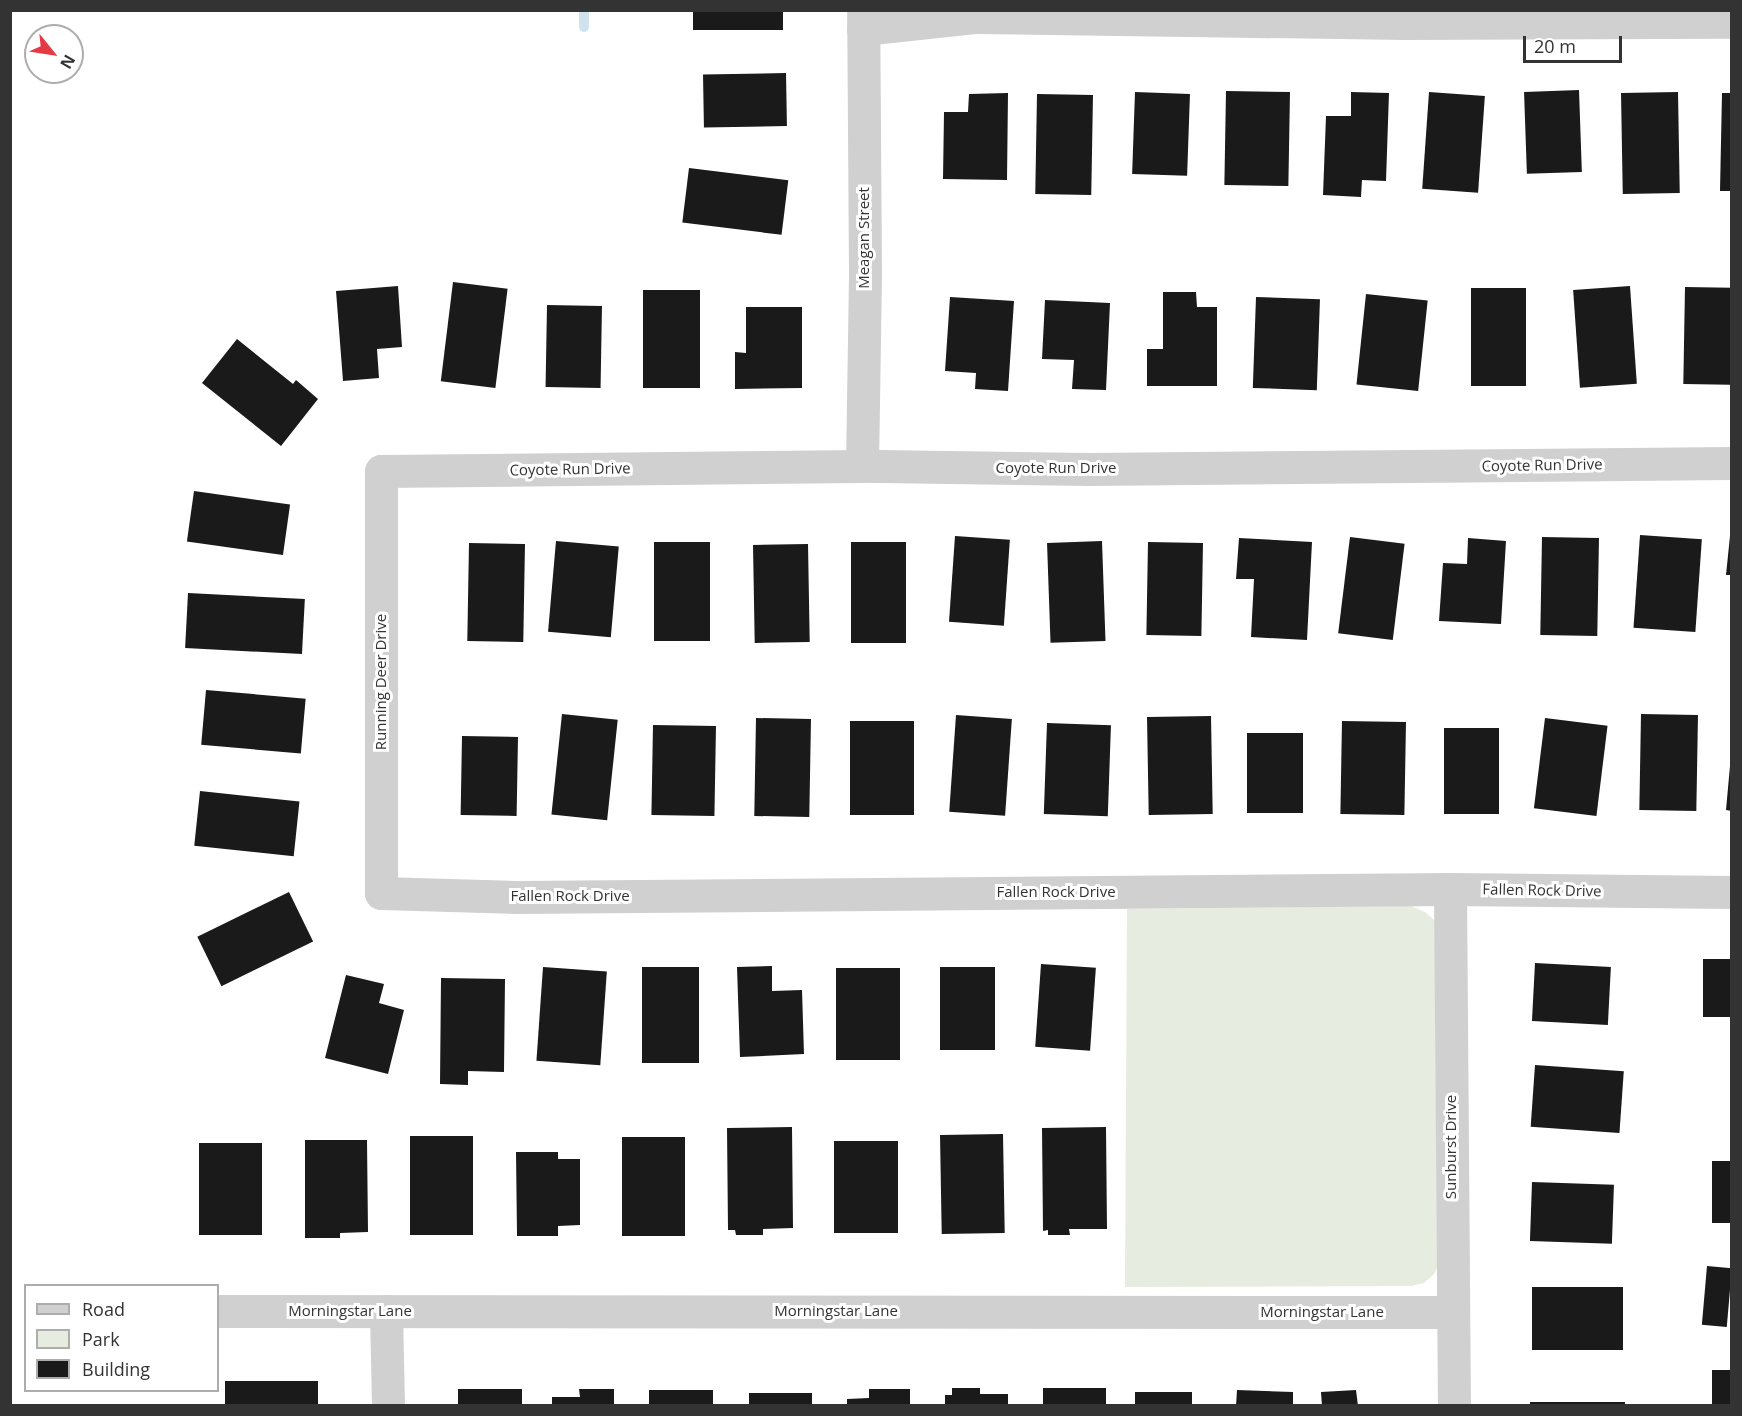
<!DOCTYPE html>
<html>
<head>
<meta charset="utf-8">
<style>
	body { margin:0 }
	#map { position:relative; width:1742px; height:1416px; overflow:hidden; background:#fff; font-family:"Open Sans",sans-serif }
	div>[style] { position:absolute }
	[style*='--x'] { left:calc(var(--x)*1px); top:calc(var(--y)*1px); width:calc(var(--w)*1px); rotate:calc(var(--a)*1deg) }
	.green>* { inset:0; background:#e6ecdf }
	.stream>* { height:10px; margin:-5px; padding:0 5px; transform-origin:5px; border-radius:5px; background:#cfe2ee }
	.building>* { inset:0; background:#1a1a1a; transform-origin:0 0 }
	.minor>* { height:33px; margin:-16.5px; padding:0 16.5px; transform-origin:16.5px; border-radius:16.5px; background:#d0d0d0 }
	span { translate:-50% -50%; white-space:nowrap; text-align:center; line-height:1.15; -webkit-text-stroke:6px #fff; paint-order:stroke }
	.street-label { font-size:15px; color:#333 }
	.frame { position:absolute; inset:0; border:12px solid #333; pointer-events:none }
	.legend { position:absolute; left:24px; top:1284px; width:195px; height:108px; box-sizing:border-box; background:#fff; border:2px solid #adadad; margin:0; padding:8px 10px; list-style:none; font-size:18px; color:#333 }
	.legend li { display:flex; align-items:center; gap:12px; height:30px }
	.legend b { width:30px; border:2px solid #adadad }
	.north { position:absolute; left:24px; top:24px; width:60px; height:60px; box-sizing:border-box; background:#fff; border:2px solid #adadad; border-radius:50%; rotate:120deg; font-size:16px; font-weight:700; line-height:24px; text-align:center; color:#333 }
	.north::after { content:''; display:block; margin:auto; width:21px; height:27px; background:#e63946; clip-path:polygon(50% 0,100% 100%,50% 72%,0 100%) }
	.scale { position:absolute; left:1523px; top:36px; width:99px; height:27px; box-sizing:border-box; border:3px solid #333; border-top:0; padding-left:8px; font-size:18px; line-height:21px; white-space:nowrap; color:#333; -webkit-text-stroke:4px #fff; paint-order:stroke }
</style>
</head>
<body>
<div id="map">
	<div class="green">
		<div style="clip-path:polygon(1411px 906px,1425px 912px,1435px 921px,1437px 1268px,1434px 1274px,1424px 1283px,1411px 1286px,1125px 1287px,1127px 909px)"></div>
	</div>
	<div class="stream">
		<div style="--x:584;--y:10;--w:17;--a:90"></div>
	</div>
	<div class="building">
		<div style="left:693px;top:10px;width:90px;height:20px"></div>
		<div style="left:786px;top:73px;width:53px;height:83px;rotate:89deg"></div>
		<div style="left:1579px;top:90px;width:82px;height:55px;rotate:88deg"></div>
		<div style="left:1226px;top:91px;width:64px;height:94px;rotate:1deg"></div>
		<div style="left:1135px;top:92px;width:55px;height:82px;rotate:2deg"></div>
		<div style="clip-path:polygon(1351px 92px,1389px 93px,1386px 181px,1362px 180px,1361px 197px,1323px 195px,1326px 116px,1351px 116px)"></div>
		<div style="left:1429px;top:92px;width:56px;height:97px;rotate:4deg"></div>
		<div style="left:1678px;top:92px;width:101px;height:57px;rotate:89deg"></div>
		<div style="clip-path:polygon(1008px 93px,1007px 180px,943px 179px,944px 112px,968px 112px,969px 94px)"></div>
		<div style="clip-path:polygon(1722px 93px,1732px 93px,1732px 191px,1720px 191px)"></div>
		<div style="left:1037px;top:94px;width:56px;height:100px;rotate:1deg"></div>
		<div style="left:689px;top:168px;width:100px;height:55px;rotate:7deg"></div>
		<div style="left:453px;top:282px;width:55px;height:100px;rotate:7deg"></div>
		<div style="clip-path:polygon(398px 286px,402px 347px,377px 349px,379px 378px,343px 381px,336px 291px)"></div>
		<div style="left:1630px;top:286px;width:98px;height:57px;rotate:86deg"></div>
		<div style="left:1685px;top:287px;width:47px;height:97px;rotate:1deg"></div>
		<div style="left:1471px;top:288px;width:55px;height:98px"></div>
		<div style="left:643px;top:290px;width:57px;height:98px"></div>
		<div style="clip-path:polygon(1163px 292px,1196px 292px,1197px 307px,1217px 307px,1217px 386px,1147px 386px,1147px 349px,1163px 349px)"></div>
		<div style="left:1366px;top:294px;width:62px;height:91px;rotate:6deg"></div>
		<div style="clip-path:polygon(950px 297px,1014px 301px,1008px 391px,975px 389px,976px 373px,945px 371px)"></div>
		<div style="left:1256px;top:297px;width:64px;height:91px;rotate:2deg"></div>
		<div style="clip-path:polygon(1045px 300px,1110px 303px,1106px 390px,1072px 389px,1074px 360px,1042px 359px)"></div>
		<div style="left:547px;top:305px;width:55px;height:82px;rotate:1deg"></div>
		<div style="clip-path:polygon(746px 307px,802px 307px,802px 388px,735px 389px,735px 352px,746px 353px)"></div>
		<div style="clip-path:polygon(237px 339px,293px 384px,296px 380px,318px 399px,281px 446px,202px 383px)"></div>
		<div style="left:194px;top:491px;width:97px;height:51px;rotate:8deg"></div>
		<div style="left:1640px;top:535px;width:62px;height:93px;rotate:4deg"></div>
		<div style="left:955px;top:536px;width:55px;height:86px;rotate:4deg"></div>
		<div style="clip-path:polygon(1730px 536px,1732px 536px,1732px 575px,1726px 575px)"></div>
		<div style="left:1350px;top:537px;width:55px;height:97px;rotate:7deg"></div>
		<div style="left:1542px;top:537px;width:57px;height:98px;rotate:1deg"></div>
		<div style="clip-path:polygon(1239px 538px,1312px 542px,1307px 640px,1251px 637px,1254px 579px,1236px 579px)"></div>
		<div style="clip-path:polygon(1468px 538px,1506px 541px,1501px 624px,1439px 621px,1443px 563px,1467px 564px)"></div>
		<div style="left:556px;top:541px;width:63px;height:91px;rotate:5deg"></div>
		<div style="left:1102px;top:541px;width:100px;height:55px;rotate:88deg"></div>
		<div style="left:654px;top:542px;width:56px;height:99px"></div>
		<div style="left:851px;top:542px;width:55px;height:101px"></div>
		<div style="left:1148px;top:542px;width:55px;height:93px;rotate:1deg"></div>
		<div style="left:469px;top:543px;width:56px;height:98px;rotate:1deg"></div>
		<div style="left:808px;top:544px;width:98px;height:55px;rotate:89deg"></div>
		<div style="left:188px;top:593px;width:117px;height:55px;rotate:3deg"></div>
		<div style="left:206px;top:690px;width:100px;height:55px;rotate:5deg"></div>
		<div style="left:562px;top:714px;width:56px;height:101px;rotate:6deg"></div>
		<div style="left:1641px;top:714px;width:57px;height:96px;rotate:1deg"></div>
		<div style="left:956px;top:715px;width:56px;height:97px;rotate:4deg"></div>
		<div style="left:1211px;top:716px;width:98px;height:64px;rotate:89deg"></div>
		<div style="left:756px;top:718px;width:55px;height:98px;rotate:1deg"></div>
		<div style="left:1545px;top:718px;width:63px;height:91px;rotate:7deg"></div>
		<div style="left:914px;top:721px;width:94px;height:64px;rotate:90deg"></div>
		<div style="left:1342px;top:721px;width:64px;height:93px;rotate:1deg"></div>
		<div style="left:1047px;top:723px;width:64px;height:91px;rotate:2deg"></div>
		<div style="left:653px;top:725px;width:63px;height:90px;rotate:1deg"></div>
		<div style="left:1444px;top:728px;width:55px;height:86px"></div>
		<div style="left:1247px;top:733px;width:56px;height:80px"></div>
		<div style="left:462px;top:736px;width:56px;height:79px;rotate:1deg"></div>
		<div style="clip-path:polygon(1730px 766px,1732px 766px,1732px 811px,1726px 810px)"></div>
		<div style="left:200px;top:791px;width:100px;height:55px;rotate:6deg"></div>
		<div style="left:289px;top:892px;width:55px;height:102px;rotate:64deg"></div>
		<div style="left:1703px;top:959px;width:29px;height:58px"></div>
		<div style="left:1535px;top:963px;width:76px;height:58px;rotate:3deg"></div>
		<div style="left:1041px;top:964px;width:55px;height:83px;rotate:4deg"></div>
		<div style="clip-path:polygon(772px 966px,772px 991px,802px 990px,804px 1054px,740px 1057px,737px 967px)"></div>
		<div style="left:543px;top:967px;width:64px;height:94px;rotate:4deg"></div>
		<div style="left:642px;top:967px;width:57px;height:96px"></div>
		<div style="left:940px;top:967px;width:55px;height:83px"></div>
		<div style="left:836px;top:968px;width:64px;height:92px"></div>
		<div style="clip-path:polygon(346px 975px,384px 984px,379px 1003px,404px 1010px,388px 1074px,325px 1058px)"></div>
		<div style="clip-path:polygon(441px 978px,505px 979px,504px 1072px,468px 1071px,468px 1085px,440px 1084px)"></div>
		<div style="left:1535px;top:1065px;width:89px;height:62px;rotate:4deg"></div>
		<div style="clip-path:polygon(792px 1127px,793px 1228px,763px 1229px,763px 1235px,736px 1235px,735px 1230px,728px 1230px,727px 1128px)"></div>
		<div style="clip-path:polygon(1106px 1127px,1107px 1229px,1069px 1229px,1070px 1235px,1048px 1235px,1048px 1230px,1043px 1231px,1042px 1128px)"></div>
		<div style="left:1003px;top:1134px;width:99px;height:63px;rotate:89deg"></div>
		<div style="left:410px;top:1136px;width:63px;height:99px"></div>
		<div style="left:622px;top:1137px;width:63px;height:99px"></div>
		<div style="clip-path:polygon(305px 1140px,367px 1140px,368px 1232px,340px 1233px,340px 1238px,305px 1238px)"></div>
		<div style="left:834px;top:1141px;width:64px;height:92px"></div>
		<div style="left:262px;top:1143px;width:92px;height:63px;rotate:90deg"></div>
		<div style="clip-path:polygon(516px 1152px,558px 1152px,558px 1159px,580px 1159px,580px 1225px,558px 1226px,558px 1236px,517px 1236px)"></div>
		<div style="left:1732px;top:1161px;width:62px;height:20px;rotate:90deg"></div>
		<div style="left:1532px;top:1182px;width:82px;height:59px;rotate:2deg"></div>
		<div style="left:1707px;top:1266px;width:25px;height:59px;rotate:5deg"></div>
		<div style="left:1623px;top:1287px;width:63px;height:91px;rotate:90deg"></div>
		<div style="left:1712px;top:1370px;width:20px;height:36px"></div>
		<div style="left:225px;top:1381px;width:93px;height:25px"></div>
		<div style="clip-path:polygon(952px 1388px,980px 1388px,980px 1394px,1008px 1394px,1008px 1406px,945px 1406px,945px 1395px,952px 1395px)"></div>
		<div style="left:1106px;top:1388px;width:18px;height:63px;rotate:90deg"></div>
		<div style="left:522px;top:1389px;width:17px;height:64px;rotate:90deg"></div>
		<div style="clip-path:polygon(579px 1389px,614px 1389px,614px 1406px,552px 1406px,552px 1397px,580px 1397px)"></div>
		<div style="clip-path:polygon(869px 1389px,910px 1389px,910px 1406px,847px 1406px,847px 1399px,869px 1398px)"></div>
		<div style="left:649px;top:1390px;width:64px;height:16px"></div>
		<div style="clip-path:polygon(1237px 1390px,1293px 1392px,1293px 1406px,1236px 1406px)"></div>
		<div style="clip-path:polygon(1356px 1390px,1358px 1406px,1322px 1406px,1321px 1392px)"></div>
		<div style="left:1192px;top:1392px;width:14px;height:57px;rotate:90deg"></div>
		<div style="left:812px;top:1393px;width:13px;height:63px;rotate:90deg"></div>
		<div style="left:1530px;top:1402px;width:95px;height:4px"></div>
	</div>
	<div class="minor">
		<div style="--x:863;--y:29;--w:114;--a:-6.1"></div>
		<div style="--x:976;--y:17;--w:429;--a:0.8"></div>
		<div style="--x:1405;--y:23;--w:327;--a:-0.2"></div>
		<div style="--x:1732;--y:463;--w:643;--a:179.47"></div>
		<div style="--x:1089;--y:469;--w:227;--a:-179.2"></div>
		<div style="--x:862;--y:466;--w:481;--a:179.4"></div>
		<div style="--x:381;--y:471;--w:422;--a:90"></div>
		<div style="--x:381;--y:893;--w:135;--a:1.7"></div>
		<div style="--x:516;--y:897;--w:934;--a:-0.49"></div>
		<div style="--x:1450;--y:889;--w:282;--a:0.6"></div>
		<div style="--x:862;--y:466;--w:193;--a:-89.1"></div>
		<div style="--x:865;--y:273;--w:263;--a:-90.4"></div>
		<div style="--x:1450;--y:889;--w:517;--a:89.56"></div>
		<div style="--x:220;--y:1311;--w:1232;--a:0.05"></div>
		<div style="--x:386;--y:1311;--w:95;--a:88.8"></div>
	</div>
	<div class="street-label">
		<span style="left:864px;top:238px;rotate:-90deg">Meagan Street</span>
		<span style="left:1542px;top:465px;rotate:-1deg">Coyote Run Drive</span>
		<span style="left:1056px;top:468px">Coyote Run Drive</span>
		<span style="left:570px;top:469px;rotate:-1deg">Coyote Run Drive</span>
		<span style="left:381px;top:682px;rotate:-90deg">Running Deer Drive</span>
		<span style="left:1542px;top:890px;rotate:1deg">Fallen Rock Drive</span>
		<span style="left:1056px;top:892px">Fallen Rock Drive</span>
		<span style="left:570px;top:896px">Fallen Rock Drive</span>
		<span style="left:1451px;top:1147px;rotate:-90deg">Sunburst Drive</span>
		<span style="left:350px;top:1311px">Morningstar Lane</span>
		<span style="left:836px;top:1311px">Morningstar Lane</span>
		<span style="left:1322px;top:1312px">Morningstar Lane</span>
	</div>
	<div class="frame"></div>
	<ul class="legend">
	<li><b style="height:8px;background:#d0d0d0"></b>Road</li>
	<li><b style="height:16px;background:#e6ecdf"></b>Park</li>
	<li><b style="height:16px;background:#1a1a1a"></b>Building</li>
	</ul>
	<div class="north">N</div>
	<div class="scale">20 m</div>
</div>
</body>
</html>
